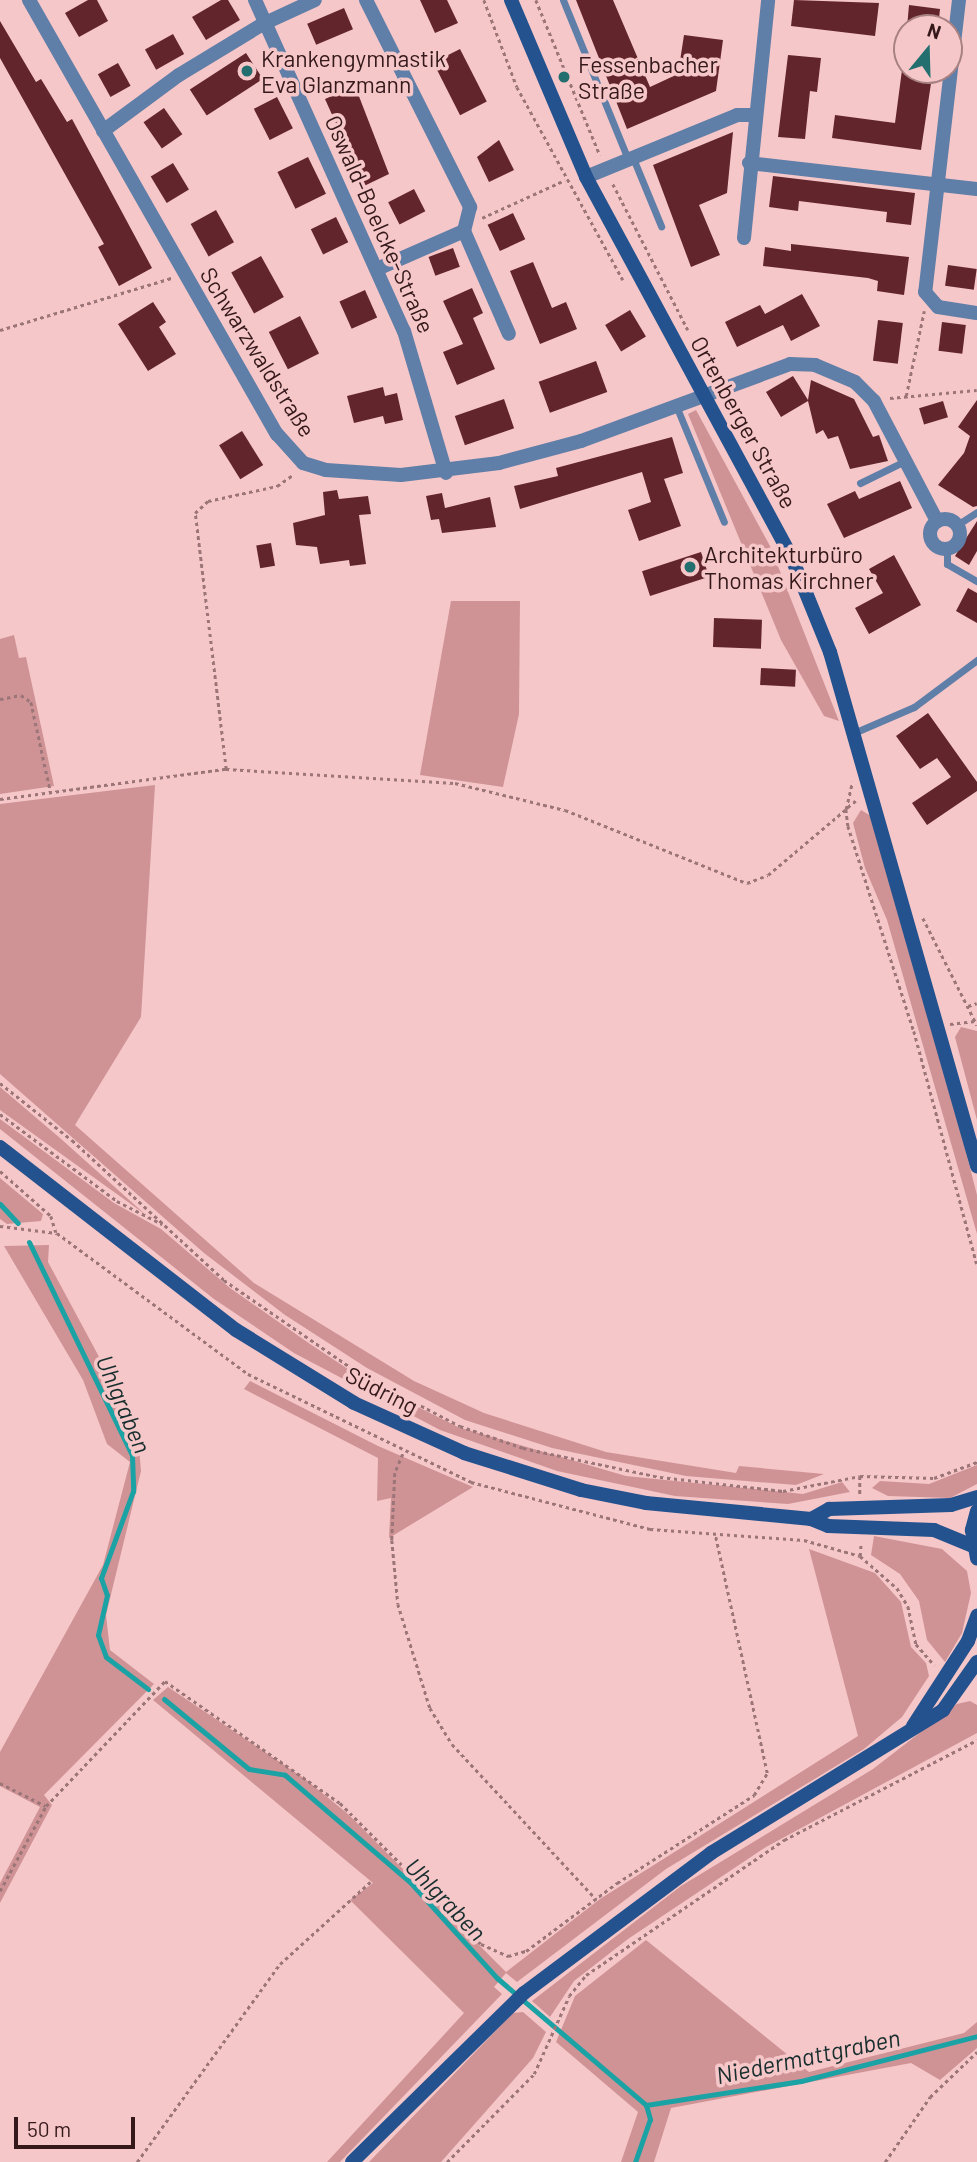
<!DOCTYPE html>
<html>
<head>
<meta charset="utf-8">
<style>
	body { margin:0 }
	#map { position:relative; width:977px; height:2162px; overflow:hidden; background:#f6c7c8; font-family:Barlow,sans-serif }
	div>[style] { position:absolute }
	[style*='--x'] { left:calc(var(--x)*1px); top:calc(var(--y)*1px); width:calc(var(--w)*1px); rotate:calc(var(--a)*1deg) }
	.green>* { inset:0; background:#cf9396 }
	.stream>* { height:5px; margin:-2.5px; padding:0 2.5px; transform-origin:2.5px; border-radius:2.5px; background:#1ba2a4 }
	.building>* { inset:0; background:#63252c; transform-origin:0 0 }
	.path>* { height:2.5px; margin-top:-1.25px; transform-origin:0; background:repeating-linear-gradient(90deg,#9b7577 0 3.5px,transparent 0 7px) }
	.lane>* { height:7px; margin:-3.5px; padding:0 3.5px; transform-origin:3.5px; border-radius:3.5px; background:#5f7ea8 }
	.street>* { height:14px; margin:-7px; padding:0 7px; transform-origin:7px; border-radius:7px; background:#5f7ea8 }
	.street>.ring { margin:-7px; padding:0; box-sizing:content-box; background:none; border:14px solid #5f7ea8; border-radius:50% }
	.secondary>* { height:14px; margin:-7px; padding:0 7px; transform-origin:7px; border-radius:7px; background:#24528f }
	.dots>* { width:19px; height:19px; translate:-50% -50%; box-sizing:border-box; border:4px solid #f6c7c8; border-radius:50% }
	span { translate:-50% -50%; white-space:nowrap; text-align:center; line-height:1.15; -webkit-text-stroke:7px #f6c7c8; paint-order:stroke }
	.poi-label { font-size:23px; color:#34181a }
	.left { translate:0 -50%; text-align:left }
	.street-label { font-size:23px; color:#34181a }
	.water-label { font-size:24px; color:#182d2e; font-style:italic }
	.north { position:absolute; left:893px; top:14px; width:70px; height:70px; box-sizing:border-box; background:#f6c7c8; border:2px solid #a88182; border-radius:50%; rotate:19deg; font-size:19px; font-weight:700; line-height:28px; text-align:center; color:#34181a }
	.north::after { content:''; display:block; margin:auto; width:24px; height:32px; background:#236e6f; clip-path:polygon(50% 0,100% 100%,50% 72%,0 100%) }
	.scale { position:absolute; left:14px; top:2117px; width:121px; height:32px; box-sizing:border-box; border:4px solid #34181a; border-top:0; padding-left:9px; font-size:21px; line-height:24px; white-space:nowrap; color:#34181a; -webkit-text-stroke:5px #f6c7c8; paint-order:stroke }
</style>
</head>
<body>
<div id="map">
	<div class="green">
		<div style="clip-path:polygon(696px 410px,770px 546px,839px 721px,824px 716px,781px 640px,688px 414px)"></div>
		<div style="clip-path:polygon(451px 601px,520px 601px,519px 714px,503px 787px,420px 775px)"></div>
		<div style="clip-path:polygon(14px 635px,19px 658px,26px 657px,54px 786px,0 794px,0 639px)"></div>
		<div style="clip-path:polygon(155px 785px,141px 1017px,75px 1125px,254px 1283px,414px 1381px,484px 1413px,606px 1452px,736px 1473px,739px 1466px,824px 1474px,796px 1485px,686px 1476px,552px 1448px,465px 1420px,367px 1368px,285px 1315px,204px 1253px,0 1074px,0 804px)"></div>
		<div style="clip-path:polygon(861px 810px,871px 816px,963px 1141px,977px 1195px,977px 1234px,887px 920px,865px 868px,853px 823px)"></div>
		<div style="clip-path:polygon(961px 1027px,977px 1031px,977px 1120px,955px 1037px)"></div>
		<div style="clip-path:polygon(0 1087px,60px 1138px,146px 1215px,0 1110px)"></div>
		<div style="clip-path:polygon(0 1119px,114px 1203px,161px 1229px,230px 1288px,310px 1344px,366px 1381px,458px 1427px,626px 1476px,803px 1494px,842px 1482px,850px 1492px,788px 1504px,675px 1496px,557px 1471px,440px 1430px,294px 1353px,214px 1299px,0 1129px)"></div>
		<div style="clip-path:polygon(0 1178px,43px 1214px,41px 1221px,7px 1224px,0 1219px)"></div>
		<div style="clip-path:polygon(49px 1245px,48px 1262px,146px 1444px,139px 1447px,141px 1471px,106px 1615px,110px 1650px,154px 1684px,44px 1795px,52px 1805px,0 1903px,0 1883px,40px 1807px,0 1786px,0 1752px,103px 1565px,130px 1462px,107px 1444px,83px 1380px,4px 1246px)"></div>
		<div style="clip-path:polygon(250px 1381px,378px 1446px,473px 1487px,389px 1538px,391px 1498px,377px 1501px,378px 1458px,244px 1389px)"></div>
		<div style="clip-path:polygon(977px 1465px,977px 1484px,950px 1498px,888px 1496px,872px 1488px,880px 1481px,929px 1484px)"></div>
		<div style="clip-path:polygon(874px 1536px,942px 1549px,967px 1571px,971px 1593px,962px 1633px,945px 1662px,927px 1640px,919px 1601px,900px 1574px,871px 1555px)"></div>
		<div style="clip-path:polygon(809px 1549px,875px 1573px,901px 1602px,911px 1647px,926px 1663px,929px 1676px,902px 1717px,864px 1749px,666px 1869px,517px 1982px,506px 1973px,494px 1987px,502px 1994px,340px 2162px,327px 2162px,464px 2013px,350px 1900px,373px 1883px,153px 1700px,168px 1687px,305px 1779px,348px 1814px,506px 1972px,600px 1899px,858px 1736px)"></div>
		<div style="clip-path:polygon(970px 1701px,977px 1705px,977px 1733px,766px 1847px,628px 1939px,574px 1981px,550px 2017px,532px 2001px,681px 1886px,873px 1769px,957px 1704px)"></div>
		<div style="clip-path:polygon(646px 1940px,809px 2072px,964px 2033px,977px 2022px,977px 2048px,940px 2080px,911px 2063px,671px 2108px,654px 2162px,621px 2162px,638px 2112px,556px 2042px,575px 1996px)"></div>
		<div style="clip-path:polygon(523px 2012px,546px 2032px,533px 2058px,441px 2162px,369px 2162px,513px 2013px)"></div>
	</div>
	<div class="stream">
		<div style="--x:0;--y:1204;--w:26;--a:47"></div>
		<div style="--x:29;--y:1242;--w:237;--a:64.2"></div>
		<div style="--x:132;--y:1455;--w:36;--a:88"></div>
		<div style="--x:133;--y:1491;--w:93;--a:110.2"></div>
		<div style="--x:101;--y:1578;--w:18;--a:71"></div>
		<div style="--x:107;--y:1595;--w:41;--a:102.7"></div>
		<div style="--x:98;--y:1635;--w:23;--a:70"></div>
		<div style="--x:106;--y:1657;--w:53;--a:37.3"></div>
		<div style="--x:164;--y:1699;--w:110;--a:39.5"></div>
		<div style="--x:249;--y:1769;--w:36;--a:9"></div>
		<div style="--x:285;--y:1775;--w:165;--a:40.6"></div>
		<div style="--x:410;--y:1882;--w:130;--a:47.8"></div>
		<div style="--x:497;--y:1978;--w:196;--a:40.4"></div>
		<div style="--x:646;--y:2105;--w:15;--a:74"></div>
		<div style="--x:650;--y:2119;--w:46;--a:109.2"></div>
		<div style="--x:646;--y:2105;--w:157;--a:-8.8"></div>
		<div style="--x:801;--y:2081;--w:182;--a:-14.3"></div>
	</div>
	<div class="building">
		<div style="clip-path:polygon(88px 0,97px 0,108px 21px,79px 37px,65px 13px)"></div>
		<div style="clip-path:polygon(221px 0,228px 0,240px 20px,206px 40px,192px 17px)"></div>
		<div style="clip-path:polygon(420px 0,447px 0,458px 23px,435px 33px)"></div>
		<div style="clip-path:polygon(576px 0,613px 0,650px 87px,678px 74px,684px 35px,723px 40px,716px 91px,627px 129px)"></div>
		<div style="clip-path:polygon(794px 0,879px 3px,875px 36px,791px 26px)"></div>
		<div style="clip-path:polygon(909px 5px,940px 9px,938px 28px,907px 28px)"></div>
		<div style="left:344px;top:8px;width:23px;height:40px;rotate:67deg"></div>
		<div style="clip-path:polygon(0 21px,36px 82px,41px 79px,67px 122px,72px 119px,152px 268px,119px 286px,98px 247px,104px 244px,0 58px)"></div>
		<div style="left:173px;top:34px;width:23px;height:32px;rotate:61deg"></div>
		<div style="left:460px;top:49px;width:59px;height:30px;rotate:63deg"></div>
		<div style="left:246px;top:53px;width:31px;height:67px;rotate:57deg"></div>
		<div style="clip-path:polygon(788px 55px,821px 58px,817px 92px,810px 91px,805px 139px,778px 137px)"></div>
		<div style="left:118px;top:63px;width:26px;height:23px;rotate:61deg"></div>
		<div style="clip-path:polygon(902px 70px,933px 70px,921px 150px,832px 138px,835px 115px,895px 123px)"></div>
		<div style="clip-path:polygon(355px 86px,389px 174px,364px 186px,325px 99px)"></div>
		<div style="left:277px;top:97px;width:35px;height:26px;rotate:63deg"></div>
		<div style="left:164px;top:108px;width:32px;height:25px;rotate:55deg"></div>
		<div style="clip-path:polygon(733px 132px,727px 193px,699px 205px,720px 255px,691px 267px,653px 165px)"></div>
		<div style="clip-path:polygon(499px 140px,514px 170px,489px 182px,477px 157px)"></div>
		<div style="left:308px;top:157px;width:41px;height:34px;rotate:64deg"></div>
		<div style="left:173px;top:163px;width:31px;height:26px;rotate:59deg"></div>
		<div style="clip-path:polygon(773px 176px,915px 193px,911px 225px,886px 222px,887px 212px,799px 201px,798px 211px,769px 207px)"></div>
		<div style="left:414px;top:189px;width:25px;height:29px;rotate:63deg"></div>
		<div style="left:216px;top:210px;width:37px;height:29px;rotate:61deg"></div>
		<div style="left:513px;top:213px;width:29px;height:28px;rotate:65deg"></div>
		<div style="left:336px;top:217px;width:28px;height:28px;rotate:64deg"></div>
		<div style="clip-path:polygon(791px 244px,909px 257px,904px 295px,877px 291px,878px 281px,868px 278px,763px 266px,765px 247px,791px 251px)"></div>
		<div style="left:453px;top:248px;width:20px;height:26px;rotate:70deg"></div>
		<div style="left:261px;top:256px;width:47px;height:34px;rotate:61deg"></div>
		<div style="clip-path:polygon(533px 262px,552px 308px,566px 302px,577px 329px,540px 344px,510px 271px)"></div>
		<div style="left:948px;top:265px;width:29px;height:21px;rotate:8deg"></div>
		<div style="clip-path:polygon(472px 288px,483px 313px,473px 318px,495px 369px,457px 385px,443px 352px,463px 344px,443px 301px)"></div>
		<div style="left:365px;top:290px;width:30px;height:28px;rotate:66deg"></div>
		<div style="clip-path:polygon(802px 294px,820px 326px,791px 341px,783px 325px,737px 347px,725px 322px,760px 305px,765px 314px)"></div>
		<div style="clip-path:polygon(153px 302px,166px 322px,159px 327px,176px 354px,148px 371px,118px 324px)"></div>
		<div style="left:630px;top:310px;width:31px;height:29px;rotate:59deg"></div>
		<div style="left:300px;top:316px;width:42px;height:35px;rotate:63deg"></div>
		<div style="left:878px;top:320px;width:25px;height:41px;rotate:7deg"></div>
		<div style="left:942px;top:322px;width:24px;height:29px;rotate:7deg"></div>
		<div style="left:596px;top:361px;width:33px;height:61px;rotate:70deg"></div>
		<div style="clip-path:polygon(793px 376px,808px 400px,811px 380px,854px 399px,873px 437px,879px 435px,888px 461px,850px 469px,838px 436px,828px 439px,823px 430px,816px 434px,808px 401px,781px 417px,766px 392px)"></div>
		<div style="clip-path:polygon(383px 387px,385px 396px,397px 393px,403px 420px,385px 424px,383px 416px,354px 423px,347px 396px)"></div>
		<div style="left:504px;top:399px;width:31px;height:52px;rotate:71deg"></div>
		<div style="clip-path:polygon(977px 400px,977px 506px,973px 507px,938px 485px,964px 453px,970px 436px,958px 427px)"></div>
		<div style="left:943px;top:401px;width:17px;height:25px;rotate:73deg"></div>
		<div style="left:242px;top:431px;width:40px;height:27px;rotate:58deg"></div>
		<div style="clip-path:polygon(672px 437px,683px 473px,664px 479px,681px 526px,639px 541px,628px 510px,651px 502px,642px 472px,520px 509px,514px 486px,558px 476px,556px 468px)"></div>
		<div style="clip-path:polygon(900px 481px,912px 508px,844px 538px,827px 504px,855px 491px,859px 499px)"></div>
		<div style="clip-path:polygon(337px 490px,339px 499px,368px 496px,371px 514px,359px 515px,366px 564px,350px 566px,349px 560px,320px 564px,317px 547px,296px 545px,293px 523px,325px 515px,323px 492px)"></div>
		<div style="clip-path:polygon(442px 493px,445px 508px,490px 497px,496px 527px,442px 533px,439px 519px,431px 520px,426px 496px)"></div>
		<div style="clip-path:polygon(977px 521px,977px 551px,969px 565px,955px 556px)"></div>
		<div style="left:271px;top:543px;width:23px;height:15px;rotate:80deg"></div>
		<div style="left:701px;top:552px;width:26px;height:62px;rotate:72deg"></div>
		<div style="clip-path:polygon(894px 555px,921px 605px,869px 634px,855px 608px,883px 593px,869px 569px)"></div>
		<div style="clip-path:polygon(968px 588px,977px 593px,977px 623px,956px 611px)"></div>
		<div style="left:714px;top:618px;width:48px;height:29px;rotate:2deg"></div>
		<div style="left:761px;top:668px;width:35px;height:17px;rotate:3deg"></div>
		<div style="clip-path:polygon(928px 713px,977px 782px,977px 791px,927px 825px,912px 803px,951px 777px,937px 758px,920px 769px,896px 736px)"></div>
	</div>
	<div class="path">
		<div style="--x:484;--y:0;--w:93;--a:69.2"></div>
		<div style="--x:517;--y:87;--w:220;--a:61.2"></div>
		<div style="--x:536;--y:0;--w:168;--a:67.6"></div>
		<div style="--x:613;--y:184;--w:164;--a:62.8"></div>
		<div style="--x:482;--y:218;--w:91;--a:-24.6"></div>
		<div style="--x:0;--y:330;--w:179;--a:-16.9"></div>
		<div style="--x:906;--y:396;--w:87;--a:-78"></div>
		<div style="--x:890;--y:398;--w:87;--a:-5.3"></div>
		<div style="--x:0;--y:699;--w:21;--a:-11"></div>
		<div style="--x:21;--y:695;--w:12;--a:35"></div>
		<div style="--x:31;--y:702;--w:94;--a:77.7"></div>
		<div style="--x:226;--y:769;--w:258;--a:-96.9"></div>
		<div style="--x:195;--y:513;--w:18;--a:-43"></div>
		<div style="--x:208;--y:501;--w:71;--a:-12.3"></div>
		<div style="--x:277;--y:486;--w:19;--a:-35"></div>
		<div style="--x:0;--y:799;--w:228;--a:-7.6"></div>
		<div style="--x:226;--y:769;--w:229;--a:3.5"></div>
		<div style="--x:455;--y:783;--w:113;--a:13.8"></div>
		<div style="--x:565;--y:810;--w:196;--a:21.9"></div>
		<div style="--x:747;--y:883;--w:22;--a:-21"></div>
		<div style="--x:768;--y:875;--w:102;--a:-40.2"></div>
		<div style="--x:846;--y:809;--w:28;--a:-77"></div>
		<div style="--x:856;--y:801;--w:13;--a:141"></div>
		<div style="--x:846;--y:809;--w:17;--a:83"></div>
		<div style="--x:848;--y:826;--w:215;--a:72.2"></div>
		<div style="--x:914;--y:1031;--w:241;--a:74.9"></div>
		<div style="--x:923;--y:918;--w:120;--a:63.2"></div>
		<div style="--x:968;--y:1006;--w:9;--a:-18"></div>
		<div style="--x:950;--y:1024;--w:25;--a:-7"></div>
		<div style="--x:0;--y:1083;--w:92;--a:38.4"></div>
		<div style="--x:72;--y:1140;--w:207;--a:42.6"></div>
		<div style="--x:224;--y:1280;--w:164;--a:34.6"></div>
		<div style="--x:359;--y:1373;--w:114;--a:27.7"></div>
		<div style="--x:460;--y:1426;--w:67;--a:19.2"></div>
		<div style="--x:523;--y:1448;--w:140;--a:12"></div>
		<div style="--x:660;--y:1477;--w:124;--a:6.5"></div>
		<div style="--x:783;--y:1491;--w:78;--a:-11"></div>
		<div style="--x:860;--y:1476;--w:74;--a:1.5"></div>
		<div style="--x:934;--y:1478;--w:46;--a:-20.4"></div>
		<div style="--x:0;--y:1114;--w:146;--a:36.6"></div>
		<div style="--x:117;--y:1201;--w:51;--a:27.1"></div>
		<div style="--x:0;--y:1171;--w:68;--a:41.4"></div>
		<div style="--x:51;--y:1216;--w:17;--a:73"></div>
		<div style="--x:0;--y:1226;--w:57;--a:7"></div>
		<div style="--x:57;--y:1233;--w:237;--a:36.4"></div>
		<div style="--x:248;--y:1374;--w:248;--a:25.8"></div>
		<div style="--x:471;--y:1482;--w:185;--a:14.7"></div>
		<div style="--x:650;--y:1529;--w:154;--a:4.1"></div>
		<div style="--x:804;--y:1540;--w:58;--a:15.9"></div>
		<div style="--x:860;--y:1556;--w:49;--a:40.9"></div>
		<div style="--x:897;--y:1588;--w:21;--a:59"></div>
		<div style="--x:908;--y:1606;--w:39;--a:78"></div>
		<div style="--x:916;--y:1644;--w:28;--a:49"></div>
		<div style="--x:403;--y:1454;--w:21;--a:113"></div>
		<div style="--x:395;--y:1473;--w:67;--a:92.6"></div>
		<div style="--x:392;--y:1540;--w:64;--a:84.6"></div>
		<div style="--x:398;--y:1604;--w:109;--a:72.9"></div>
		<div style="--x:430;--y:1708;--w:42;--a:58.6"></div>
		<div style="--x:452;--y:1744;--w:212;--a:47.1"></div>
		<div style="--x:860;--y:1476;--w:18;--a:90"></div>
		<div style="--x:860;--y:1556;--w:14;--a:-86"></div>
		<div style="--x:0;--y:1783;--w:51;--a:26.6"></div>
		<div style="--x:0;--y:1891;--w:97;--a:-61.6"></div>
		<div style="--x:46;--y:1806;--w:173;--a:-46.4"></div>
		<div style="--x:165;--y:1681;--w:213;--a:34.9"></div>
		<div style="--x:340;--y:1803;--w:199;--a:45"></div>
		<div style="--x:481;--y:1944;--w:30;--a:24"></div>
		<div style="--x:508;--y:1956;--w:19;--a:-16"></div>
		<div style="--x:526;--y:1951;--w:114;--a:-36.8"></div>
		<div style="--x:617;--y:1883;--w:163;--a:-32.7"></div>
		<div style="--x:754;--y:1795;--w:26;--a:-59"></div>
		<div style="--x:767;--y:1773;--w:244;--a:-102.3"></div>
		<div style="--x:137;--y:2162;--w:244;--a:-54.2"></div>
		<div style="--x:280;--y:1964;--w:122;--a:-42.3"></div>
		<div style="--x:447;--y:2162;--w:124;--a:-45.3"></div>
		<div style="--x:534;--y:2074;--w:85;--a:-65.8"></div>
		<div style="--x:569;--y:1996;--w:27;--a:-51"></div>
		<div style="--x:586;--y:1975;--w:240;--a:-34.3"></div>
		<div style="--x:784;--y:1840;--w:217;--a:-27.4"></div>
		<div style="--x:885;--y:2162;--w:79;--a:-55.3"></div>
		<div style="--x:930;--y:2097;--w:65;--a:-43.8"></div>
	</div>
	<div class="lane">
		<div style="--x:563;--y:0;--w:172;--a:67.8"></div>
		<div style="--x:633;--y:158;--w:74;--a:67.6"></div>
		<div style="--x:677;--y:408;--w:123;--a:67.6"></div>
		<div style="--x:860;--y:483;--w:48;--a:-26"></div>
		<div style="--x:957;--y:525;--w:24;--a:-33"></div>
		<div style="--x:947;--y:549;--w:15;--a:90"></div>
		<div style="--x:947;--y:564;--w:34;--a:30"></div>
		<div style="--x:856;--y:732;--w:63;--a:-23.3"></div>
		<div style="--x:914;--y:707;--w:79;--a:-36.7"></div>
	</div>
	<div class="street">
		<div style="--x:29;--y:0;--w:500;--a:60.3"></div>
		<div style="--x:277;--y:434;--w:39;--a:48"></div>
		<div style="--x:303;--y:463;--w:24;--a:17"></div>
		<div style="--x:326;--y:470;--w:75;--a:3.8"></div>
		<div style="--x:401;--y:475;--w:99;--a:-7"></div>
		<div style="--x:499;--y:463;--w:85;--a:-15"></div>
		<div style="--x:581;--y:441;--w:223;--a:-20.2"></div>
		<div style="--x:790;--y:364;--w:25;--a:2"></div>
		<div style="--x:815;--y:365;--w:43;--a:23"></div>
		<div style="--x:855;--y:382;--w:27;--a:45"></div>
		<div style="--x:874;--y:401;--w:136;--a:62.3"></div>
		<div style="--x:255;--y:0;--w:363;--a:65.8"></div>
		<div style="--x:404;--y:331;--w:148;--a:73.5"></div>
		<div style="--x:366;--y:0;--w:232;--a:63.3"></div>
		<div style="--x:470;--y:207;--w:25;--a:104"></div>
		<div style="--x:464;--y:231;--w:95;--a:156.4"></div>
		<div style="--x:959;--y:0;--w:294;--a:96.6"></div>
		<div style="--x:925;--y:292;--w:20;--a:49"></div>
		<div style="--x:938;--y:307;--w:39;--a:9"></div>
		<div style="--x:103;--y:131;--w:94;--a:-36.4"></div>
		<div style="--x:179;--y:75;--w:98;--a:-31.3"></div>
		<div style="--x:263;--y:24;--w:57;--a:-24.8"></div>
		<div style="--x:749;--y:163;--w:229;--a:6.5"></div>
		<div style="--x:586;--y:177;--w:163;--a:-22.3"></div>
		<div style="--x:737;--y:115;--w:18;--a:0"></div>
		<div style="--x:464;--y:231;--w:112;--a:66.4"></div>
		<div style="--x:744;--y:238;--w:239;--a:-84.2"></div>
		<div class="ring" style="left:930px;top:519px;width:16px;height:16px"></div>
	</div>
	<div class="secondary">
		<div style="--x:511;--y:0;--w:192;--a:67"></div>
		<div style="--x:586;--y:177;--w:431;--a:61.6"></div>
		<div style="--x:791;--y:556;--w:104;--a:67.9"></div>
		<div style="--x:830;--y:652;--w:535;--a:74.04"></div>
		<div style="--x:0;--y:1147;--w:299;--a:37.8"></div>
		<div style="--x:236;--y:1330;--w:139;--a:31.7"></div>
		<div style="--x:354;--y:1403;--w:121;--a:24.4"></div>
		<div style="--x:464;--y:1453;--w:123;--a:17.5"></div>
		<div style="--x:581;--y:1490;--w:66;--a:11.3"></div>
		<div style="--x:646;--y:1503;--w:166;--a:5.5"></div>
		<div style="--x:811;--y:1519;--w:18;--a:22"></div>
		<div style="--x:828;--y:1526;--w:106;--a:2.2"></div>
		<div style="--x:934;--y:1530;--w:42;--a:22.3"></div>
		<div style="--x:977;--y:1511;--w:20;--a:105"></div>
		<div style="--x:972;--y:1530;--w:29;--a:80"></div>
		<div style="--x:811;--y:1519;--w:21;--a:-29"></div>
		<div style="--x:829;--y:1509;--w:122;--a:-1.9"></div>
		<div style="--x:951;--y:1505;--w:27;--a:-17"></div>
		<div style="--x:913;--y:1726;--w:101;--a:-57.1"></div>
		<div style="--x:968;--y:1641;--w:27;--a:-70"></div>
		<div style="--x:352;--y:2162;--w:241;--a:-44.5"></div>
		<div style="--x:524;--y:1993;--w:234;--a:-36.8"></div>
		<div style="--x:711;--y:1853;--w:273;--a:-31.6"></div>
		<div style="--x:943;--y:1710;--w:59;--a:-54.7"></div>
	</div>
	<div class="dots">
		<div style="left:247px;top:71px;background:#236e6f"></div>
		<div style="left:564px;top:77px;background:#236e6f"></div>
		<div style="left:690px;top:567px;background:#236e6f"></div>
	</div>
	<div class="poi-label">
		<span class="left" style="left:261px;top:71px">Krankengymnastik<br>Eva Glanzmann</span>
		<span class="left" style="left:578px;top:77px">Fessenbacher<br>Straße</span>
		<span class="left" style="left:704px;top:567px">Architekturbüro<br>Thomas Kirchner</span>
	</div>
	<div class="street-label">
		<span style="left:380px;top:224px;rotate:66deg">Oswald-Boelcke-Straße</span>
		<span style="left:258px;top:352px;rotate:58deg">Schwarzwaldstraße</span>
		<span style="left:744px;top:422px;rotate:61deg">Ortenberger Straße</span>
		<span style="left:382px;top:1390px;rotate:27deg">Südring</span>
	</div>
	<div class="water-label">
		<span style="left:124px;top:1404px;rotate:67deg">Uhlgraben</span>
		<span style="left:446px;top:1899px;rotate:46deg">Uhlgraben</span>
		<span style="left:808px;top:2056px;rotate:-12deg">Niedermattgraben</span>
	</div>
	<div class="north">N</div>
	<div class="scale">50 m</div>
</div>
</body>
</html>
